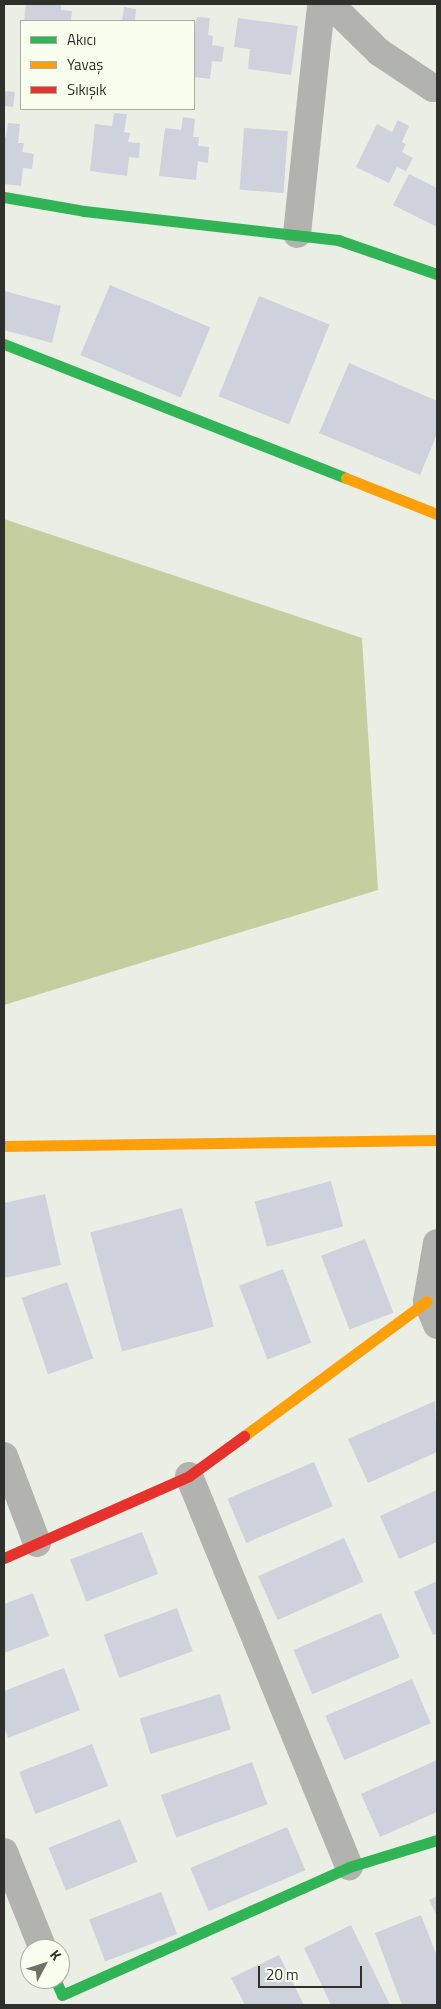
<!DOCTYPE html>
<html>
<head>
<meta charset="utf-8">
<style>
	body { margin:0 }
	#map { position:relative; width:441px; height:2009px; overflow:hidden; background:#ebeee4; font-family:"Titillium Web",sans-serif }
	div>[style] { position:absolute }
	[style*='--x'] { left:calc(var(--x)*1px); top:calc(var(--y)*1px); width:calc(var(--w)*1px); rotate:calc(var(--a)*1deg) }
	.forest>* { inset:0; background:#c4cf9f }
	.building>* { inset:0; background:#ced2dc; transform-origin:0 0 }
	.street>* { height:28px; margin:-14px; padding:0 14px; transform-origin:14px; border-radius:14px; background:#b2b3ae }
	.fast>* { height:11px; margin:-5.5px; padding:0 5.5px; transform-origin:5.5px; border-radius:5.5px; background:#30b455 }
	.slow>* { height:11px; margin:-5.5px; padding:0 5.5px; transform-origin:5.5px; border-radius:5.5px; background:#ff9f0a }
	.jam>* { height:11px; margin:-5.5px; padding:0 5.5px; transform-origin:5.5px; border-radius:5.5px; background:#e5322d }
	span { translate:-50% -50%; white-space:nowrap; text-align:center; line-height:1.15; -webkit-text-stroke:5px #fafeef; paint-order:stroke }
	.frame { position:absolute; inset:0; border:5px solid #2f302b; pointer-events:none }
	.legend { position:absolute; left:20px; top:20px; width:175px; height:90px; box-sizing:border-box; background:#fafeef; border:1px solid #a9aca1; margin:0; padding:6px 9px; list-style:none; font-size:15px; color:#2f302b }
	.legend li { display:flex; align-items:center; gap:10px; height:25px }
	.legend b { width:25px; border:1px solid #a9aca1 }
	.north { position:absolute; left:20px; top:1939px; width:50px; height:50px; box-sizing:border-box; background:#fafeef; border:1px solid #a9aca1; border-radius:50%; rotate:50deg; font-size:14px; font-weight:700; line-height:20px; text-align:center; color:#2f302b }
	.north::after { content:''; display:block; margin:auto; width:18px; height:22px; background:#71726c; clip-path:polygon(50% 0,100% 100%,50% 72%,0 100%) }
	.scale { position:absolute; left:258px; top:1966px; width:104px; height:22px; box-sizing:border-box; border:2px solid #2f302b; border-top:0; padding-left:6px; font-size:15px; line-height:18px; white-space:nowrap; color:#2f302b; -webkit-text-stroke:4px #fafeef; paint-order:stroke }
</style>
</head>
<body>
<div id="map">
	<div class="forest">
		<div style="clip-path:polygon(4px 519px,362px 638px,378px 890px,4px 1005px)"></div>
	</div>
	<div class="building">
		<div style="clip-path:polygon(26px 4px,61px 4px,61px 10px,72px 11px,71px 21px,24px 21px)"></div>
		<div style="clip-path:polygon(124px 7px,136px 9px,135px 21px,122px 21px)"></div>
		<div style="clip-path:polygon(197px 17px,210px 18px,208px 35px,213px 36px,212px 45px,224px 47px,222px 62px,212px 61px,210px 79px,194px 77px,194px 30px)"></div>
		<div style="clip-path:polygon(238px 18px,298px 26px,291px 75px,248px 69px,250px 49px,234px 47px)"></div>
		<div style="clip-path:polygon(4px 91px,15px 92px,13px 107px,4px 106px)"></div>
		<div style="clip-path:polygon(114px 113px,127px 114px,124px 132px,130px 133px,128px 142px,140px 143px,139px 158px,129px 157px,127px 176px,90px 171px,95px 124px,112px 126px)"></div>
		<div style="clip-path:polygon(183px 117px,195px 119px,193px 137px,199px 137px,198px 146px,209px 147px,208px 163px,198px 161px,196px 180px,159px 176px,165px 128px,181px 130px)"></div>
		<div style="clip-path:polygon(398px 120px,409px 126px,402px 142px,406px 144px,402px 152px,413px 158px,406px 171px,397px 167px,389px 183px,356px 167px,377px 124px,392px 132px)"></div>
		<div style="clip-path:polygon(8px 123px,20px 124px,18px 143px,24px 143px,22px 152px,34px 154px,32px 169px,23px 168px,21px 186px,4px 184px,4px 136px,6px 137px)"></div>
		<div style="left:244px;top:128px;width:44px;height:62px;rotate:4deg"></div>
		<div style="clip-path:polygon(409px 174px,437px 188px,437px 227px,393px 205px)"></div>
		<div style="left:110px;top:285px;width:109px;height:76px;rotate:23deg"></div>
		<div style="clip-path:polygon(4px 291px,61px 306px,52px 343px,4px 330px)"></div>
		<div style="left:259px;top:296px;width:76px;height:108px;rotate:22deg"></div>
		<div style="clip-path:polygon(349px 363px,437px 401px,437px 434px,420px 475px,319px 433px)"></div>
		<div style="left:331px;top:1181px;width:47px;height:79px;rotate:75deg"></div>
		<div style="clip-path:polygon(45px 1194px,61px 1265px,4px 1278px,4px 1203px)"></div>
		<div style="left:182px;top:1208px;width:123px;height:95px;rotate:75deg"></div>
		<div style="left:365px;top:1239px;width:79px;height:47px;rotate:69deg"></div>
		<div style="left:283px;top:1269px;width:79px;height:47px;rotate:69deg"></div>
		<div style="left:67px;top:1282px;width:81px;height:48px;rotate:71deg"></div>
		<div style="clip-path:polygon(435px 1401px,437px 1452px,368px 1483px,348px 1439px)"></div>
		<div style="left:314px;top:1462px;width:48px;height:94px;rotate:67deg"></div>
		<div style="clip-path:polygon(437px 1490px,437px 1542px,399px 1559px,380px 1516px)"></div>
		<div style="left:142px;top:1532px;width:45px;height:77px;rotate:69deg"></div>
		<div style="left:344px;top:1538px;width:48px;height:94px;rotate:66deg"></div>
		<div style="clip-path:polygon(437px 1581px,437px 1634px,433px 1635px,414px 1592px)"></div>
		<div style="clip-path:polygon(33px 1593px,49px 1636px,4px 1653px,4px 1604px)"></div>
		<div style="left:177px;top:1608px;width:46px;height:78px;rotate:70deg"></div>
		<div style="left:381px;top:1613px;width:48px;height:95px;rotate:67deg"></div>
		<div style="clip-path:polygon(64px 1668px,80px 1710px,8px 1738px,4px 1727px,4px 1691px)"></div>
		<div style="left:412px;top:1679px;width:48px;height:94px;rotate:67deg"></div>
		<div style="left:220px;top:1694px;width:37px;height:84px;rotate:73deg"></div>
		<div style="left:92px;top:1744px;width:45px;height:78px;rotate:69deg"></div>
		<div style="clip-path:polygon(437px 1760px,437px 1812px,380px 1837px,361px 1794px)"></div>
		<div style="left:252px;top:1762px;width:45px;height:97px;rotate:70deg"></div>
		<div style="left:120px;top:1819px;width:46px;height:77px;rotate:68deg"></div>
		<div style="left:287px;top:1827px;width:47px;height:105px;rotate:67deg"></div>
		<div style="left:161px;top:1892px;width:45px;height:77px;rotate:69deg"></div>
		<div style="clip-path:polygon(437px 1896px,437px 1916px,429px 1900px)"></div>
		<div style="clip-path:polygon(421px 1915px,437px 1956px,437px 2005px,402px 2005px,375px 1933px)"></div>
		<div style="clip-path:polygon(351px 1925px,390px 2005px,331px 2005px,304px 1948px)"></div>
		<div style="clip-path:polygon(279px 1955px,304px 2005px,245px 2005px,231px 1978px)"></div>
	</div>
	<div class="street">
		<div style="--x:330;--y:4;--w:69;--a:44.4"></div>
		<div style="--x:379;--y:52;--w:65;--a:33.7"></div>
		<div style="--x:433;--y:88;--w:4;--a:-14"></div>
		<div style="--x:297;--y:234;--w:231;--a:-84"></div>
		<div style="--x:437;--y:1243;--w:59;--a:99.8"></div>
		<div style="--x:427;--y:1301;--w:26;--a:67"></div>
		<div style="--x:4;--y:1456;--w:93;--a:69.2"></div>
		<div style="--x:189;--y:1476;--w:422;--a:67.7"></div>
		<div style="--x:4;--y:1852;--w:105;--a:68.1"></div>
	</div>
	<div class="fast">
		<div style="--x:4;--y:197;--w:81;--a:9.9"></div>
		<div style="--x:84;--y:211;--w:256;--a:6.5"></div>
		<div style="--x:338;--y:240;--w:105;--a:19"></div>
		<div style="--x:4;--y:344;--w:367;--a:21.4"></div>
		<div style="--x:55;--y:1979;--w:17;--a:66"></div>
		<div style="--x:62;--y:1995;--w:314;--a:-24"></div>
		<div style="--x:349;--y:1867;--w:92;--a:-17.1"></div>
	</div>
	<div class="slow">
		<div style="--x:346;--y:478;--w:98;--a:21.6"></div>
		<div style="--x:4;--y:1146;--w:433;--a:-0.8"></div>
		<div style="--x:244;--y:1436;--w:227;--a:-36.4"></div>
	</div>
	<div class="jam">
		<div style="--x:4;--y:1558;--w:202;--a:-23.9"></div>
		<div style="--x:189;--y:1476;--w:68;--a:-36"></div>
	</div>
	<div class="frame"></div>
	<ul class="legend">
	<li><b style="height:6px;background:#30b455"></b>Akıcı</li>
	<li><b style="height:6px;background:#ff9f0a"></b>Yavaş</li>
	<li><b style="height:6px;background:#e5322d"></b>Sıkışık</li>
	</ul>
	<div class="north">K</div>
	<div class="scale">20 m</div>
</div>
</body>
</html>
